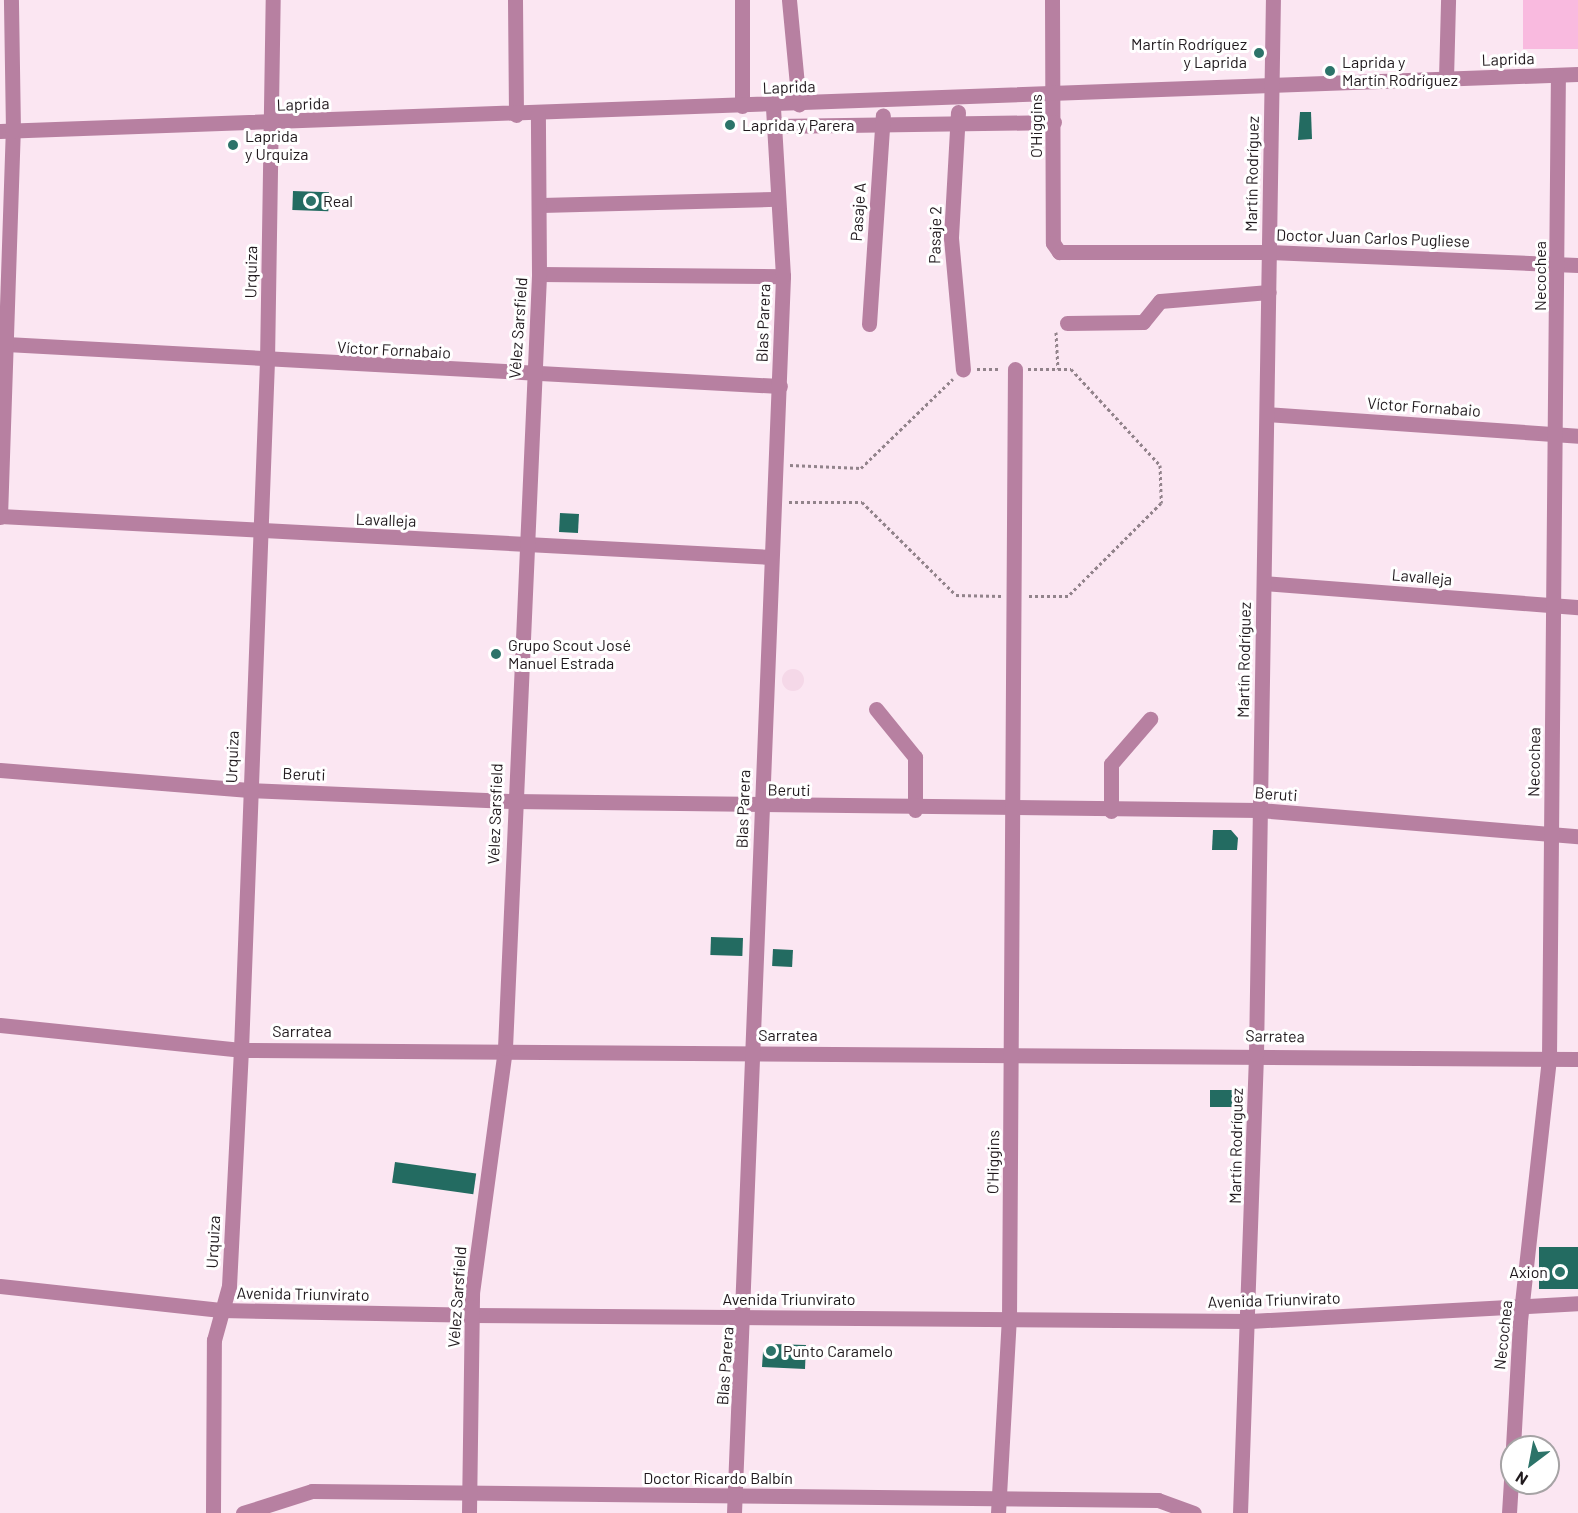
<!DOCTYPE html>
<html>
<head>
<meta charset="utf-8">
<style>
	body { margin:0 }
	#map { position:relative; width:1578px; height:1513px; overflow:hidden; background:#fbe6f2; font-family:Barlow,sans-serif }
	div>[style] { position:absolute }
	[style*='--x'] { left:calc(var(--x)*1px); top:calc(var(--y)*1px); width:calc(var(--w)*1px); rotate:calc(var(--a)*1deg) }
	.built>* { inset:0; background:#f5d8e8 }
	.round { border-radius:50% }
	.green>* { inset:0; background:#f9badf; transform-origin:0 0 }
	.building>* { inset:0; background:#236b61; transform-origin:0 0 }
	.path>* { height:3px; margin-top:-1.5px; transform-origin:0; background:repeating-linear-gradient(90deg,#92838b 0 3px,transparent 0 6px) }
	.minor>* { height:15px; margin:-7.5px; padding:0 7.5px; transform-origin:7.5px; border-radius:7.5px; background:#b780a1 }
	.dots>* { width:16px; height:16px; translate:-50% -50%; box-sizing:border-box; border:3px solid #fff; border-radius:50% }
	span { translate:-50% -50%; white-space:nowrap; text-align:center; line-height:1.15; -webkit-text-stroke:6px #fff; paint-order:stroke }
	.poi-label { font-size:16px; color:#20191d }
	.right { translate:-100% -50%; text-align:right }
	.left { translate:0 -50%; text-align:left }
	.street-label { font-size:16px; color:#20191d }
	.north { position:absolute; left:1500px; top:1435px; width:60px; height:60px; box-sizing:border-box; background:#fff; border:2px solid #a6a3a5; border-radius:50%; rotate:212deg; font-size:16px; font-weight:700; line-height:24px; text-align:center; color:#20191d }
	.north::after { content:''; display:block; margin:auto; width:21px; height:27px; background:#2c7369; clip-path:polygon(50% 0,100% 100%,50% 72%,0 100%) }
</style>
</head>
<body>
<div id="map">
	<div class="built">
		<div class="round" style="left:782px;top:669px;width:22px;height:22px"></div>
	</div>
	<div class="green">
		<div style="left:1523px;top:0;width:55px;height:49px"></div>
	</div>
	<div class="building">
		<div style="clip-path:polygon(1300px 112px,1311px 112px,1312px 139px,1298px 140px)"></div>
		<div style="left:293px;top:191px;width:36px;height:19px;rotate:2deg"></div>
		<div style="left:560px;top:513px;width:19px;height:19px;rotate:3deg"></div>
		<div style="clip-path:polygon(1213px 830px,1231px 830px,1238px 838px,1237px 850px,1212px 850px)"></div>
		<div style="left:711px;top:937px;width:32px;height:18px;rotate:2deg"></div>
		<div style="left:773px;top:949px;width:20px;height:17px;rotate:3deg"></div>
		<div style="left:1210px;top:1090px;width:23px;height:17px"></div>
		<div style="left:395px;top:1162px;width:82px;height:21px;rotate:8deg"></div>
		<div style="left:1539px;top:1247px;width:39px;height:42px"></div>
		<div style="clip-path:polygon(771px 1344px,806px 1345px,805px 1369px,762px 1367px,763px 1352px)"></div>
	</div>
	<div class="path">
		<div style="--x:1056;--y:332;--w:37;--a:87"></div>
		<div style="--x:977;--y:369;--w:23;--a:0"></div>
		<div style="--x:1028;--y:369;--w:43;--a:0"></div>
		<div style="--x:1071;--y:369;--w:131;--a:47.2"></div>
		<div style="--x:1160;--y:465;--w:38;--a:88"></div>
		<div style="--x:1161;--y:503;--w:132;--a:135"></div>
		<div style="--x:1068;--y:596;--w:40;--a:180"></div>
		<div style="--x:790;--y:465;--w:71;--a:2.4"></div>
		<div style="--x:861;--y:468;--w:128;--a:-44.1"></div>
		<div style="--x:789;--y:502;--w:73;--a:0"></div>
		<div style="--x:862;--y:502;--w:132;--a:44.7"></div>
		<div style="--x:956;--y:595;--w:45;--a:1.3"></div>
	</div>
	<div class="minor">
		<div style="--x:515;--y:0;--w:115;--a:89.5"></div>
		<div style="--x:789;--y:0;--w:105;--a:84.6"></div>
		<div style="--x:1052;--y:0;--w:243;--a:89.8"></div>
		<div style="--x:1053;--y:243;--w:11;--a:56"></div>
		<div style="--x:1059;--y:252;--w:210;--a:0"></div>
		<div style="--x:1269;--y:252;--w:309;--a:2.4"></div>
		<div style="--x:1446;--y:79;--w:79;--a:-88.5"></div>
		<div style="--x:742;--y:106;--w:106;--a:-90"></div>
		<div style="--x:958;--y:112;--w:126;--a:93.2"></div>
		<div style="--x:951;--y:238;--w:132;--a:84.8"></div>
		<div style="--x:775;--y:126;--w:279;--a:-0.8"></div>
		<div style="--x:0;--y:131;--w:1579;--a:-2.07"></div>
		<div style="--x:541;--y:205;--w:234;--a:-1.5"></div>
		<div style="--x:539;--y:274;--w:244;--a:0.5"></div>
		<div style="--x:1067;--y:323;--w:76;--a:-0.8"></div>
		<div style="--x:1143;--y:322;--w:27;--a:-51"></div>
		<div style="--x:1160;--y:301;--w:109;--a:-4.7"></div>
		<div style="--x:869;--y:324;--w:209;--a:-86.2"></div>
		<div style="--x:6;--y:344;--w:775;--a:3.11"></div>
		<div style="--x:1267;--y:414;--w:312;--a:4"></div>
		<div style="--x:0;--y:516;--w:772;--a:3.04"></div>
		<div style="--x:0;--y:517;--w:386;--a:-88.1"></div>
		<div style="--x:13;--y:131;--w:131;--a:-90.9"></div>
		<div style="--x:1264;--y:583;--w:315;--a:4.4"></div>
		<div style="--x:876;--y:709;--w:62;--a:50.9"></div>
		<div style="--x:915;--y:757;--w:53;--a:90"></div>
		<div style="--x:0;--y:770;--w:250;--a:4.6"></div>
		<div style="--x:249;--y:790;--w:263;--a:2.4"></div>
		<div style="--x:512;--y:801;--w:747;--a:0.69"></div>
		<div style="--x:1259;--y:810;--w:320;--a:4.7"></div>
		<div style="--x:1111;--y:811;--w:47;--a:-90"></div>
		<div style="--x:1111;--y:764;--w:60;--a:-49.1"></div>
		<div style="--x:0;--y:1025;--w:242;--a:5.9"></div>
		<div style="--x:241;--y:1050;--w:1337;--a:0.39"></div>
		<div style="--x:0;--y:1286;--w:222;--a:6.2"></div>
		<div style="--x:221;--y:1310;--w:250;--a:1.1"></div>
		<div style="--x:471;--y:1315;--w:779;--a:0.44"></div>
		<div style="--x:1250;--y:1321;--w:328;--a:-3.1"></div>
		<div style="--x:1513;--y:1447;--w:126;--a:-86.8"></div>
		<div style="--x:1520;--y:1321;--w:265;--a:-83.7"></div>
		<div style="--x:1549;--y:1058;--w:983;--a:-89.48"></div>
		<div style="--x:213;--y:1513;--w:173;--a:-89.7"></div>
		<div style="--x:214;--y:1340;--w:56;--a:-74.5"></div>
		<div style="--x:229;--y:1286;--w:236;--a:-87.1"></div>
		<div style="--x:241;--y:1050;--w:688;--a:-87.84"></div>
		<div style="--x:267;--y:362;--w:362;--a:-89.1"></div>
		<div style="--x:243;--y:1513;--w:72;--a:-17.7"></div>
		<div style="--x:312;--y:1491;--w:846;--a:0.61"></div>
		<div style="--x:1158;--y:1500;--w:38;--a:20"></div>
		<div style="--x:469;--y:1513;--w:220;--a:-89.2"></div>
		<div style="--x:472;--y:1293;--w:247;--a:-82.3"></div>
		<div style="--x:505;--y:1048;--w:775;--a:-87.48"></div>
		<div style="--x:539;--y:274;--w:160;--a:-90.4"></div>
		<div style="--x:734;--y:1513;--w:1238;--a:-87.73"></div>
		<div style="--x:783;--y:276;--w:170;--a:-93.4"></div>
		<div style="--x:998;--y:1513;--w:194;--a:-86.8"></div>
		<div style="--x:1009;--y:1319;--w:950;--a:-89.64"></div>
		<div style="--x:1240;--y:1513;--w:459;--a:-88"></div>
		<div style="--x:1256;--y:1054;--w:1054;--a:-89.08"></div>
		<div style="--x:1509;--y:1513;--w:49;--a:-86.5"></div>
	</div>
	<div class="dots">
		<div style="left:1259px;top:53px;background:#2c7369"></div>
		<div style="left:1330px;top:71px;background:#2c7369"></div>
		<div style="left:730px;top:125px;background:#2c7369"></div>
		<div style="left:233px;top:145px;background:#2c7369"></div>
		<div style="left:311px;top:201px;background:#2c7369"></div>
		<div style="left:496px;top:654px;background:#2c7369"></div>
		<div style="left:1560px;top:1272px;background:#2c7369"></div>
		<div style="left:771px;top:1351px;background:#2c7369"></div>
	</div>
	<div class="poi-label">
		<span class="right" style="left:1247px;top:53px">Martín Rodríguez<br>y Laprida</span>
		<span class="left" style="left:1342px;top:71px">Laprida y<br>Martín Rodríguez</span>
		<span class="left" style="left:742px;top:125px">Laprida y Parera</span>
		<span class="left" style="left:245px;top:145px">Laprida<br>y Urquiza</span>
		<span class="left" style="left:323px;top:201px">Real</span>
		<span class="left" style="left:508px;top:654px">Grupo Scout José<br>Manuel Estrada</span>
		<span class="right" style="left:1548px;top:1272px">Axion</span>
		<span class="left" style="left:783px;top:1351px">Punto Caramelo</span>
	</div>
	<div class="street-label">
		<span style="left:1508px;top:59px;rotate:-2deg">Laprida</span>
		<span style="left:789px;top:87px;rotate:-2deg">Laprida</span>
		<span style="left:303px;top:104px;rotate:-2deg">Laprida</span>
		<span style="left:1036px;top:126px;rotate:-90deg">O'Higgins</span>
		<span style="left:1252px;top:174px;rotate:-89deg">Martín Rodríguez</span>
		<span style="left:858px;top:212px;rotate:-86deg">Pasaje A</span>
		<span style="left:935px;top:235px;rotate:-89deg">Pasaje 2</span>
		<span style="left:1373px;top:238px;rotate:2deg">Doctor Juan Carlos Pugliese</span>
		<span style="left:251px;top:272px;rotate:-89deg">Urquiza</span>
		<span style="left:1540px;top:276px;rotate:-90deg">Necochea</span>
		<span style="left:763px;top:323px;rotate:-88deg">Blas Parera</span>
		<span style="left:518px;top:328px;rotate:-86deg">Vélez Sarsfield</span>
		<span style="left:394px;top:350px;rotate:3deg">Víctor Fornabaio</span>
		<span style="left:1424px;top:407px;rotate:4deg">Víctor Fornabaio</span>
		<span style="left:386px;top:520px;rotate:2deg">Lavalleja</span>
		<span style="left:1422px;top:577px;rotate:5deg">Lavalleja</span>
		<span style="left:1244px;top:660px;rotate:-89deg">Martín Rodríguez</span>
		<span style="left:232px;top:757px;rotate:-88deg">Urquiza</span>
		<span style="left:1534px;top:762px;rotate:-89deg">Necochea</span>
		<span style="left:304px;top:774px;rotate:2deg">Beruti</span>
		<span style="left:789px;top:790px;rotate:1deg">Beruti</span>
		<span style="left:1276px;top:794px;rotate:4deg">Beruti</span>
		<span style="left:743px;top:809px;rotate:-88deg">Blas Parera</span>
		<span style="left:495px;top:814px;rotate:-88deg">Vélez Sarsfield</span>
		<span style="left:302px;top:1031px">Sarratea</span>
		<span style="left:788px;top:1035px">Sarratea</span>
		<span style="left:1275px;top:1036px;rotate:1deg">Sarratea</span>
		<span style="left:1236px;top:1146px;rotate:-89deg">Martín Rodríguez</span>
		<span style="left:993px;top:1162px;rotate:-89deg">O'Higgins</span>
		<span style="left:213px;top:1242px;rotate:-87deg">Urquiza</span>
		<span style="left:303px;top:1294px;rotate:1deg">Avenida Triunvirato</span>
		<span style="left:457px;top:1297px;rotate:-86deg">Vélez Sarsfield</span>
		<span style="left:789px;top:1299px">Avenida Triunvirato</span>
		<span style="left:1274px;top:1300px;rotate:-2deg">Avenida Triunvirato</span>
		<span style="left:1503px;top:1335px;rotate:-84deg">Necochea</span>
		<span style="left:725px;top:1366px;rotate:-86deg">Blas Parera</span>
		<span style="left:718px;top:1478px">Doctor Ricardo Balbín</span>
	</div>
	<div class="north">N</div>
</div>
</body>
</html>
